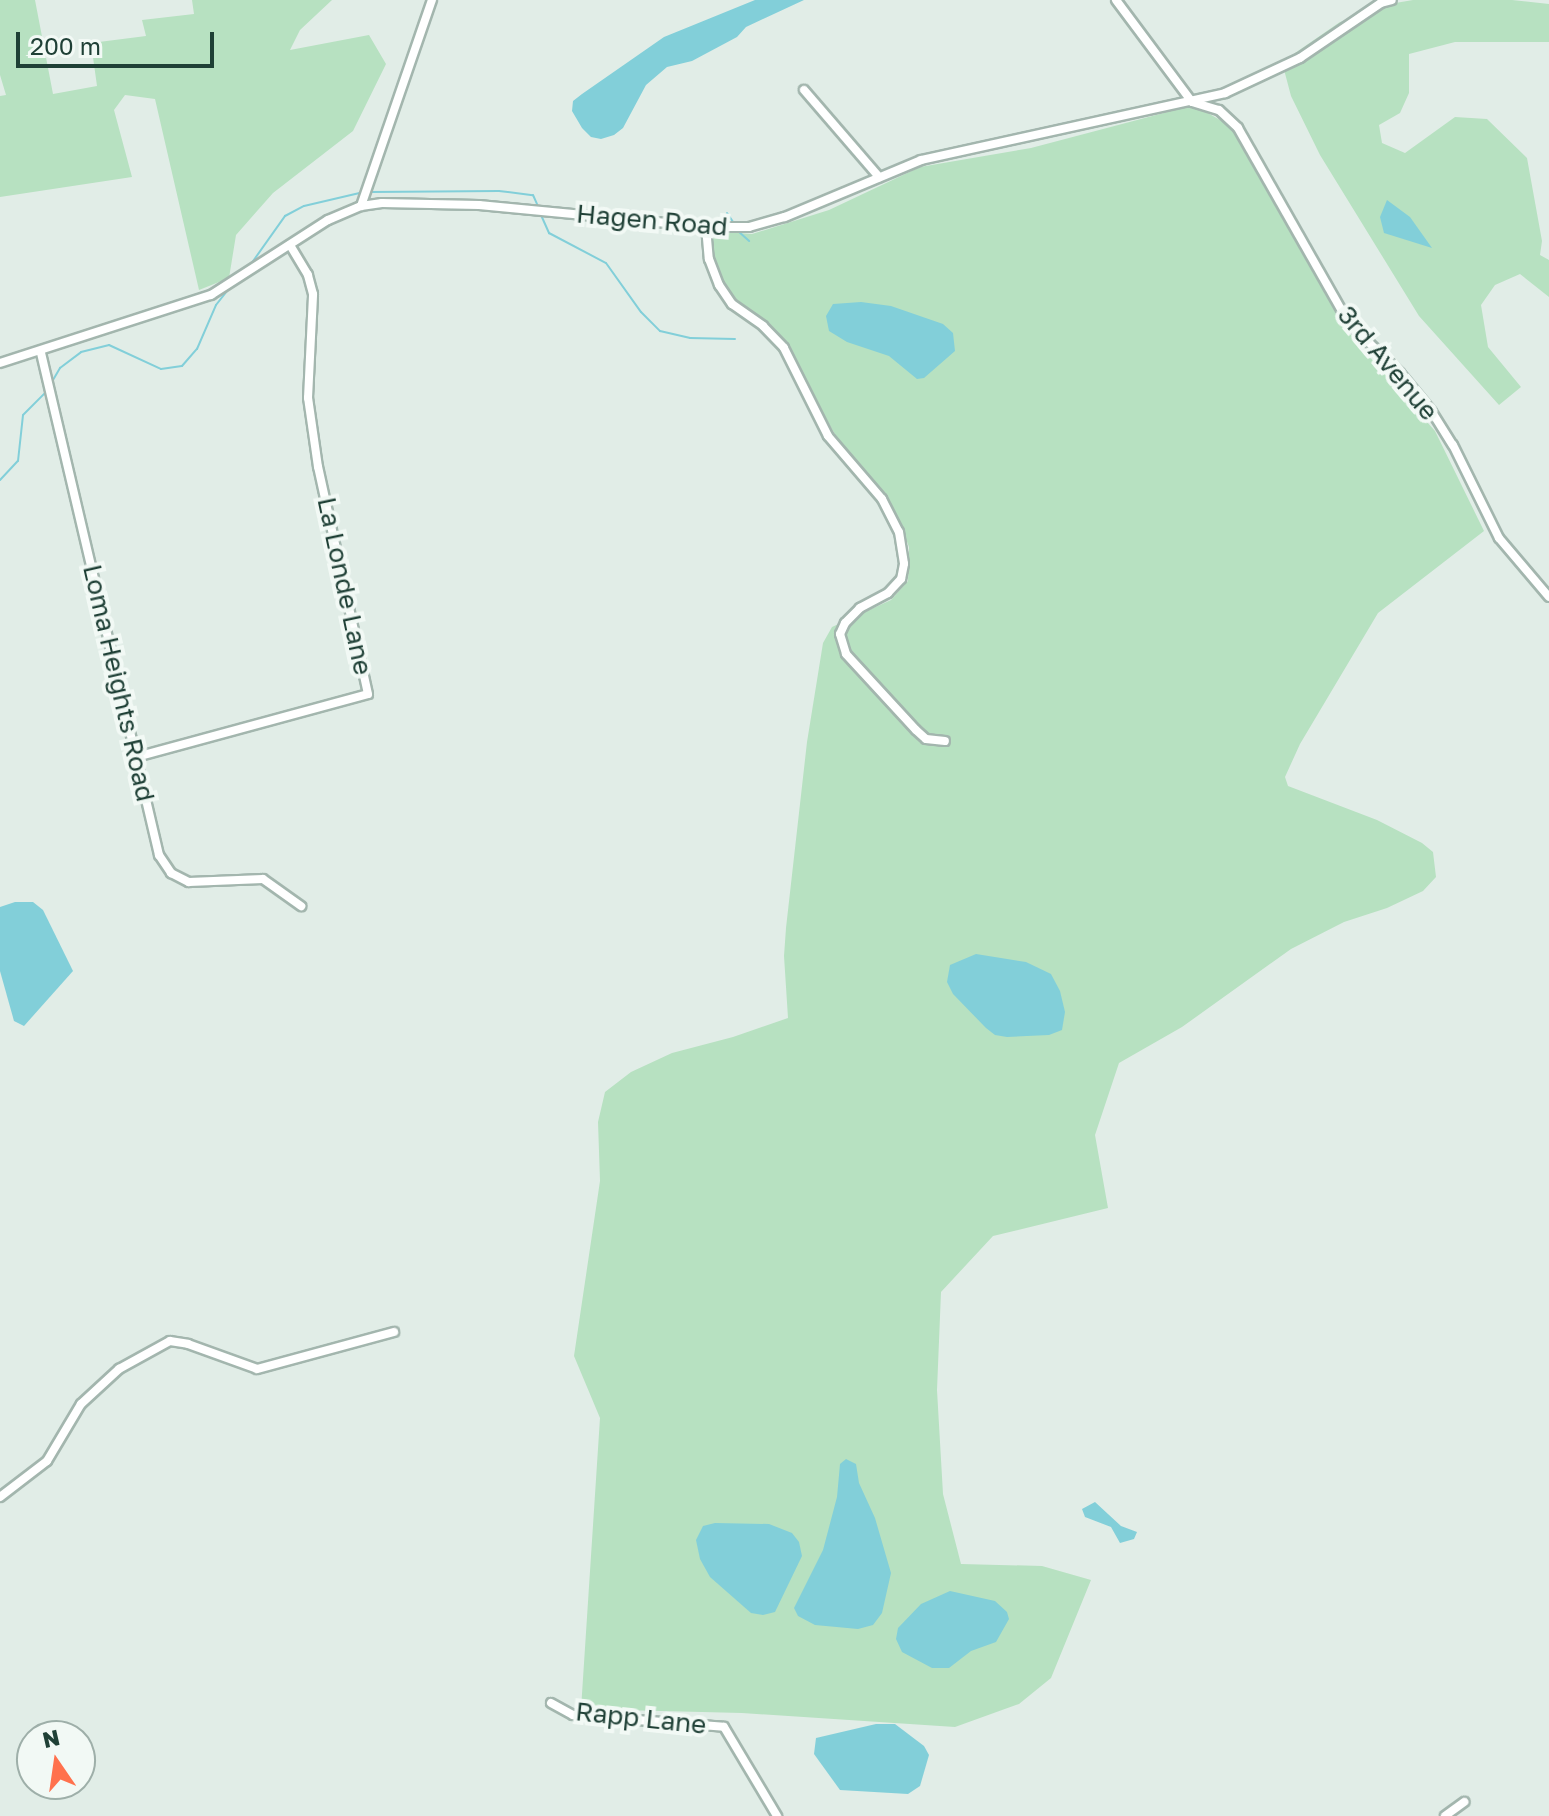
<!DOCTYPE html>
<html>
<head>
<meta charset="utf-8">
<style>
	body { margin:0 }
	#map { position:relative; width:1549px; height:1816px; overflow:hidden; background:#e1ede7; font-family:"Golos Text",sans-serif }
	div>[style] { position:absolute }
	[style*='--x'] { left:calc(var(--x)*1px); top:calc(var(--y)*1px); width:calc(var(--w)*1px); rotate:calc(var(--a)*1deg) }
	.green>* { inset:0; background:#b7e1c1 }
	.water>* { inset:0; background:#82cfd9 }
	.stream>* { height:2px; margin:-1px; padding:0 1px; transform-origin:1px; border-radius:1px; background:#82cfd9 }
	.roads { filter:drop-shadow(2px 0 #a3b6ae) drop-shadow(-2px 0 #a3b6ae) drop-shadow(0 2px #a3b6ae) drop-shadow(0 -2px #a3b6ae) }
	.street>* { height:8px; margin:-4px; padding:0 4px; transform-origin:4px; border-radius:4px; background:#fff }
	span { translate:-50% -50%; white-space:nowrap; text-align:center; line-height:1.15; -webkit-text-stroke:8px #f2f9f5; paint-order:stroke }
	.street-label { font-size:26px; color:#1f4036 }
	.north { position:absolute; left:16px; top:1720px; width:80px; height:80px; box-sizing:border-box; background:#f2f9f5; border:2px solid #9eafa9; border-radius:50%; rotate:347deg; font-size:22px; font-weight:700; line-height:32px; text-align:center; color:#1f4036 }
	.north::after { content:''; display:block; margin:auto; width:28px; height:36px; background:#ff714d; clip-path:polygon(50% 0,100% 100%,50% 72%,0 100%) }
	.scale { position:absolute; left:16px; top:32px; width:198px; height:36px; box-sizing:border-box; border:4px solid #1f4036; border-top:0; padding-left:10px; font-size:24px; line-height:28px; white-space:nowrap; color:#1f4036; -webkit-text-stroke:6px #f2f9f5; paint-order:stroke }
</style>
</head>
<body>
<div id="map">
	<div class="green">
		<div style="clip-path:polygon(0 0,35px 0,53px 94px,97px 86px,91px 43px,146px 36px,142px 20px,194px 14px,192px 0,332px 0,300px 30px,290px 50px,369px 35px,386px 64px,353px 131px,273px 193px,236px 235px,229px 278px,199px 290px,155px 99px,125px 95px,114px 110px,132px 177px,0 197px,0 96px,6px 95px,0 75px)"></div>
		<div style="clip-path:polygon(1413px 0,1512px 0,1549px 4px,1549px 42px,1455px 42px,1409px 54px,1409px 93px,1400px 113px,1379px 125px,1382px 143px,1405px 153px,1455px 117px,1487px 119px,1527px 158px,1542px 241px,1540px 255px,1549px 260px,1549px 297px,1520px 274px,1495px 285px,1481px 305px,1488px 347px,1521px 387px,1499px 405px,1419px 316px,1320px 155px,1291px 96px,1282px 62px,1340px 22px,1371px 14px,1378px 6px)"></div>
		<div style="clip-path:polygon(1194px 105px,1232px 127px,1353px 338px,1435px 431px,1484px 531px,1378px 613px,1300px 744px,1285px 777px,1288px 786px,1377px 820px,1422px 843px,1433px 852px,1436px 877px,1423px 891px,1387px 908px,1344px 922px,1291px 949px,1182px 1027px,1119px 1063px,1095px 1135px,1108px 1208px,993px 1236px,941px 1292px,937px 1390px,943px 1494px,961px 1564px,1042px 1566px,1091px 1580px,1051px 1678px,1019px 1704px,955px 1727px,742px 1713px,581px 1709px,600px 1418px,574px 1356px,600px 1181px,598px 1122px,605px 1092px,631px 1072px,672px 1053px,733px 1037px,788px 1018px,784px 956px,786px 928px,807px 742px,823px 643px,832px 627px,891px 600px,908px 581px,909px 547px,900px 524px,884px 497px,837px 438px,780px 337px,769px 325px,737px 305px,717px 278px,710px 248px,711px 231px,752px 234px,829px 210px,920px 167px,1031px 148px)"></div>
	</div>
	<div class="water">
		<div style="clip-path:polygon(755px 0,804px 0,746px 27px,737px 37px,692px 61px,667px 67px,646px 85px,623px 128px,614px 135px,601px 139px,591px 137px,582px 128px,572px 111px,573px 101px,582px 94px,664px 37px)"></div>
		<div style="clip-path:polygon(1387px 200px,1410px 217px,1432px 248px,1384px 233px,1380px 217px)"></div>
		<div style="clip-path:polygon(861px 302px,891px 306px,943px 324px,953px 333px,955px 351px,924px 378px,917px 379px,889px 356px,847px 342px,829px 331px,826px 316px,833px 304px)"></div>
		<div style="clip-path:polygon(15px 902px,33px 902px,43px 910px,73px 971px,24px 1026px,14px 1021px,0 971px,0 907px)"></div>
		<div style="clip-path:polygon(976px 954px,1026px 962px,1051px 974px,1060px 991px,1065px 1012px,1062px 1030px,1049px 1035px,1007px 1037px,995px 1035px,986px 1028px,953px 994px,947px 982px,950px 965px)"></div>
		<div style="clip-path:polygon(846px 1459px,856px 1464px,859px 1483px,875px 1518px,891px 1573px,882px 1613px,873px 1625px,858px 1629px,815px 1625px,798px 1616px,794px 1608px,823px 1550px,837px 1497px,840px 1464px)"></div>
		<div style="clip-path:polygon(1095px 1502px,1121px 1526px,1137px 1532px,1134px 1539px,1120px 1543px,1111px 1527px,1085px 1517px,1082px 1509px)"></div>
		<div style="clip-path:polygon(715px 1523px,769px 1524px,792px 1533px,799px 1542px,802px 1556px,775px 1612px,763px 1615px,751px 1613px,710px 1577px,700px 1559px,696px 1540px,703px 1526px)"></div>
		<div style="clip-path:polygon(950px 1591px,995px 1601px,1007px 1612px,1009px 1619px,996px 1642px,971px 1651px,949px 1668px,932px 1668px,902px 1652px,896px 1639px,898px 1628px,921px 1604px)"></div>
		<div style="clip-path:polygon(876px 1724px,895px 1724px,924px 1746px,929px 1755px,920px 1786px,908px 1794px,840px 1790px,814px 1754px,816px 1738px)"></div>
	</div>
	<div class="stream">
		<div style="--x:371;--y:192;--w:128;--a:-0.4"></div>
		<div style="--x:499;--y:191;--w:34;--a:7"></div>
		<div style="--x:533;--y:195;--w:10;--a:66"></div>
		<div style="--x:727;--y:213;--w:14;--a:56"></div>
		<div style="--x:541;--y:215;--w:20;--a:66"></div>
		<div style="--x:549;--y:233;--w:64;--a:27.8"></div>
		<div style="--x:606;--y:263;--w:60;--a:54.5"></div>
		<div style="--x:641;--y:312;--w:27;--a:45"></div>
		<div style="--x:660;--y:331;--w:31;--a:13"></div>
		<div style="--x:690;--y:338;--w:45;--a:1.3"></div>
		<div style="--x:738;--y:231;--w:15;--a:42"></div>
		<div style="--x:251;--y:264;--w:59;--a:-54.7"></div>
		<div style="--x:285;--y:216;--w:21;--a:-28"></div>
		<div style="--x:304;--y:206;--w:57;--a:-13.1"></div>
		<div style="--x:53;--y:380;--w:14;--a:-60"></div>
		<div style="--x:60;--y:368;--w:26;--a:-37"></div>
		<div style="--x:81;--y:352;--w:29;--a:-14"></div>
		<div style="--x:109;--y:345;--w:57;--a:24.8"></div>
		<div style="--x:161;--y:369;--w:21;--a:-8"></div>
		<div style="--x:182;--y:366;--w:23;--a:-49"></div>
		<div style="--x:197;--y:349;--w:48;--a:-66.6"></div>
		<div style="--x:216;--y:305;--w:18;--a:-52"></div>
		<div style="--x:0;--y:480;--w:26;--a:-47"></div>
		<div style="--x:18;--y:461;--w:46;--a:-83.8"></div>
		<div style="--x:23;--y:415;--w:33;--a:-45"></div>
	</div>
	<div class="roads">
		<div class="street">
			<div style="--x:1116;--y:0;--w:127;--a:53.3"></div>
			<div style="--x:1192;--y:102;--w:28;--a:17"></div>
			<div style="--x:1219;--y:110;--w:26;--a:43"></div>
			<div style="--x:1238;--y:128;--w:223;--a:60.4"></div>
			<div style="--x:1348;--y:322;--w:73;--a:44.4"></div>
			<div style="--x:1400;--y:373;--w:50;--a:50.6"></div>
			<div style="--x:1432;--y:412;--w:39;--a:58"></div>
			<div style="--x:1453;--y:445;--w:104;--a:63.7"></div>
			<div style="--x:1499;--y:538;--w:77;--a:49.7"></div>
			<div style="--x:804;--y:90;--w:115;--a:49.2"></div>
			<div style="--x:361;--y:206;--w:218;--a:-71"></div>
			<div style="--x:706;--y:227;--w:32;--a:85"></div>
			<div style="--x:709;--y:259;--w:28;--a:69"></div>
			<div style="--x:719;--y:285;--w:23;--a:56"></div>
			<div style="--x:732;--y:304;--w:38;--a:35"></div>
			<div style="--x:763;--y:326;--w:30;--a:46"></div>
			<div style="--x:784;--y:348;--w:98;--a:63.4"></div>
			<div style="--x:828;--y:436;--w:83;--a:49.4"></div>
			<div style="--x:882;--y:499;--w:37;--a:63"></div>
			<div style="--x:899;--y:532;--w:32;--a:81"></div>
			<div style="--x:904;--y:564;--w:15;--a:101"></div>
			<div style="--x:901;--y:579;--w:19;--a:133"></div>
			<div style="--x:888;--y:593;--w:32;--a:152"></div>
			<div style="--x:860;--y:608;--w:21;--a:135"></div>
			<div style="--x:845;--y:623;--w:12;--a:114"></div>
			<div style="--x:840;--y:634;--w:21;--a:73"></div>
			<div style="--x:846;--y:654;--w:103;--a:47.4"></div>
			<div style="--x:916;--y:730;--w:13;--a:42"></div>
			<div style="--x:926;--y:739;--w:19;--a:6"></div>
			<div style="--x:41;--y:353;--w:516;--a:76.77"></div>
			<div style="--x:159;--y:855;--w:22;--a:56"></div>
			<div style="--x:171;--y:873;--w:20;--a:27"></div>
			<div style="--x:189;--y:882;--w:74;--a:-2.3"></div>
			<div style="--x:263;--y:879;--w:47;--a:35.4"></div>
			<div style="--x:0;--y:363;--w:222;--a:-17.9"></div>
			<div style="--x:211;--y:295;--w:139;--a:-32.7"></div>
			<div style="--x:328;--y:220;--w:36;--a:-23"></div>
			<div style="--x:361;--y:206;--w:21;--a:-8"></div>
			<div style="--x:382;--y:203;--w:97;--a:1.2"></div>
			<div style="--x:479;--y:205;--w:228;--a:5.5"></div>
			<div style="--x:706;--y:227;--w:43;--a:0"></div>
			<div style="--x:749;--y:227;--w:37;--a:-16"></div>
			<div style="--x:785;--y:217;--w:147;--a:-22.7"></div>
			<div style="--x:921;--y:160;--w:311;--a:-12.4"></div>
			<div style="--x:1225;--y:93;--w:83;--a:-25"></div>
			<div style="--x:1300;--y:58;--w:98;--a:-34.2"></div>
			<div style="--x:1381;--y:3;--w:11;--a:-15"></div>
			<div style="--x:136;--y:757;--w:240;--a:-15.2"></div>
			<div style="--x:368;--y:694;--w:232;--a:-102.4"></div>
			<div style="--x:318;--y:467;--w:70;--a:-98.2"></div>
			<div style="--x:308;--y:398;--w:104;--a:-87.2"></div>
			<div style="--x:313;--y:294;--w:20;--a:-105"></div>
			<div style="--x:308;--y:275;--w:35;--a:-121"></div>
			<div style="--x:0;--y:1497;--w:59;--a:-37.5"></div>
			<div style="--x:47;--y:1461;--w:66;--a:-59.2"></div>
			<div style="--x:81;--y:1404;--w:52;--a:-42.6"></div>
			<div style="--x:119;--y:1369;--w:58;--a:-28.8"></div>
			<div style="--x:170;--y:1341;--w:18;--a:9"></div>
			<div style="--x:188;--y:1344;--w:73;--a:19.9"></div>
			<div style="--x:257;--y:1369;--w:142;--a:-15.1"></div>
			<div style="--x:551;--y:1703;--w:25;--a:29"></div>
			<div style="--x:573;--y:1715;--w:151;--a:4.5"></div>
			<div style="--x:724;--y:1727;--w:104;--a:59.2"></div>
			<div style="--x:1445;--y:1816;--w:24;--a:-36"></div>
		</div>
	</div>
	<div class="street-label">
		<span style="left:652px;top:220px;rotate:5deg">Hagen Road</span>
		<span style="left:1388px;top:363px;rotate:50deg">3rd Avenue</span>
		<span style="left:345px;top:586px;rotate:78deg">La Londe Lane</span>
		<span style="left:119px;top:683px;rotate:77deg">Loma Heights Road</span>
		<span style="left:641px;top:1718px;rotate:6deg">Rapp Lane</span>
	</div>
	<div class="north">N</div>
	<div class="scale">200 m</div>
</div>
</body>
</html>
